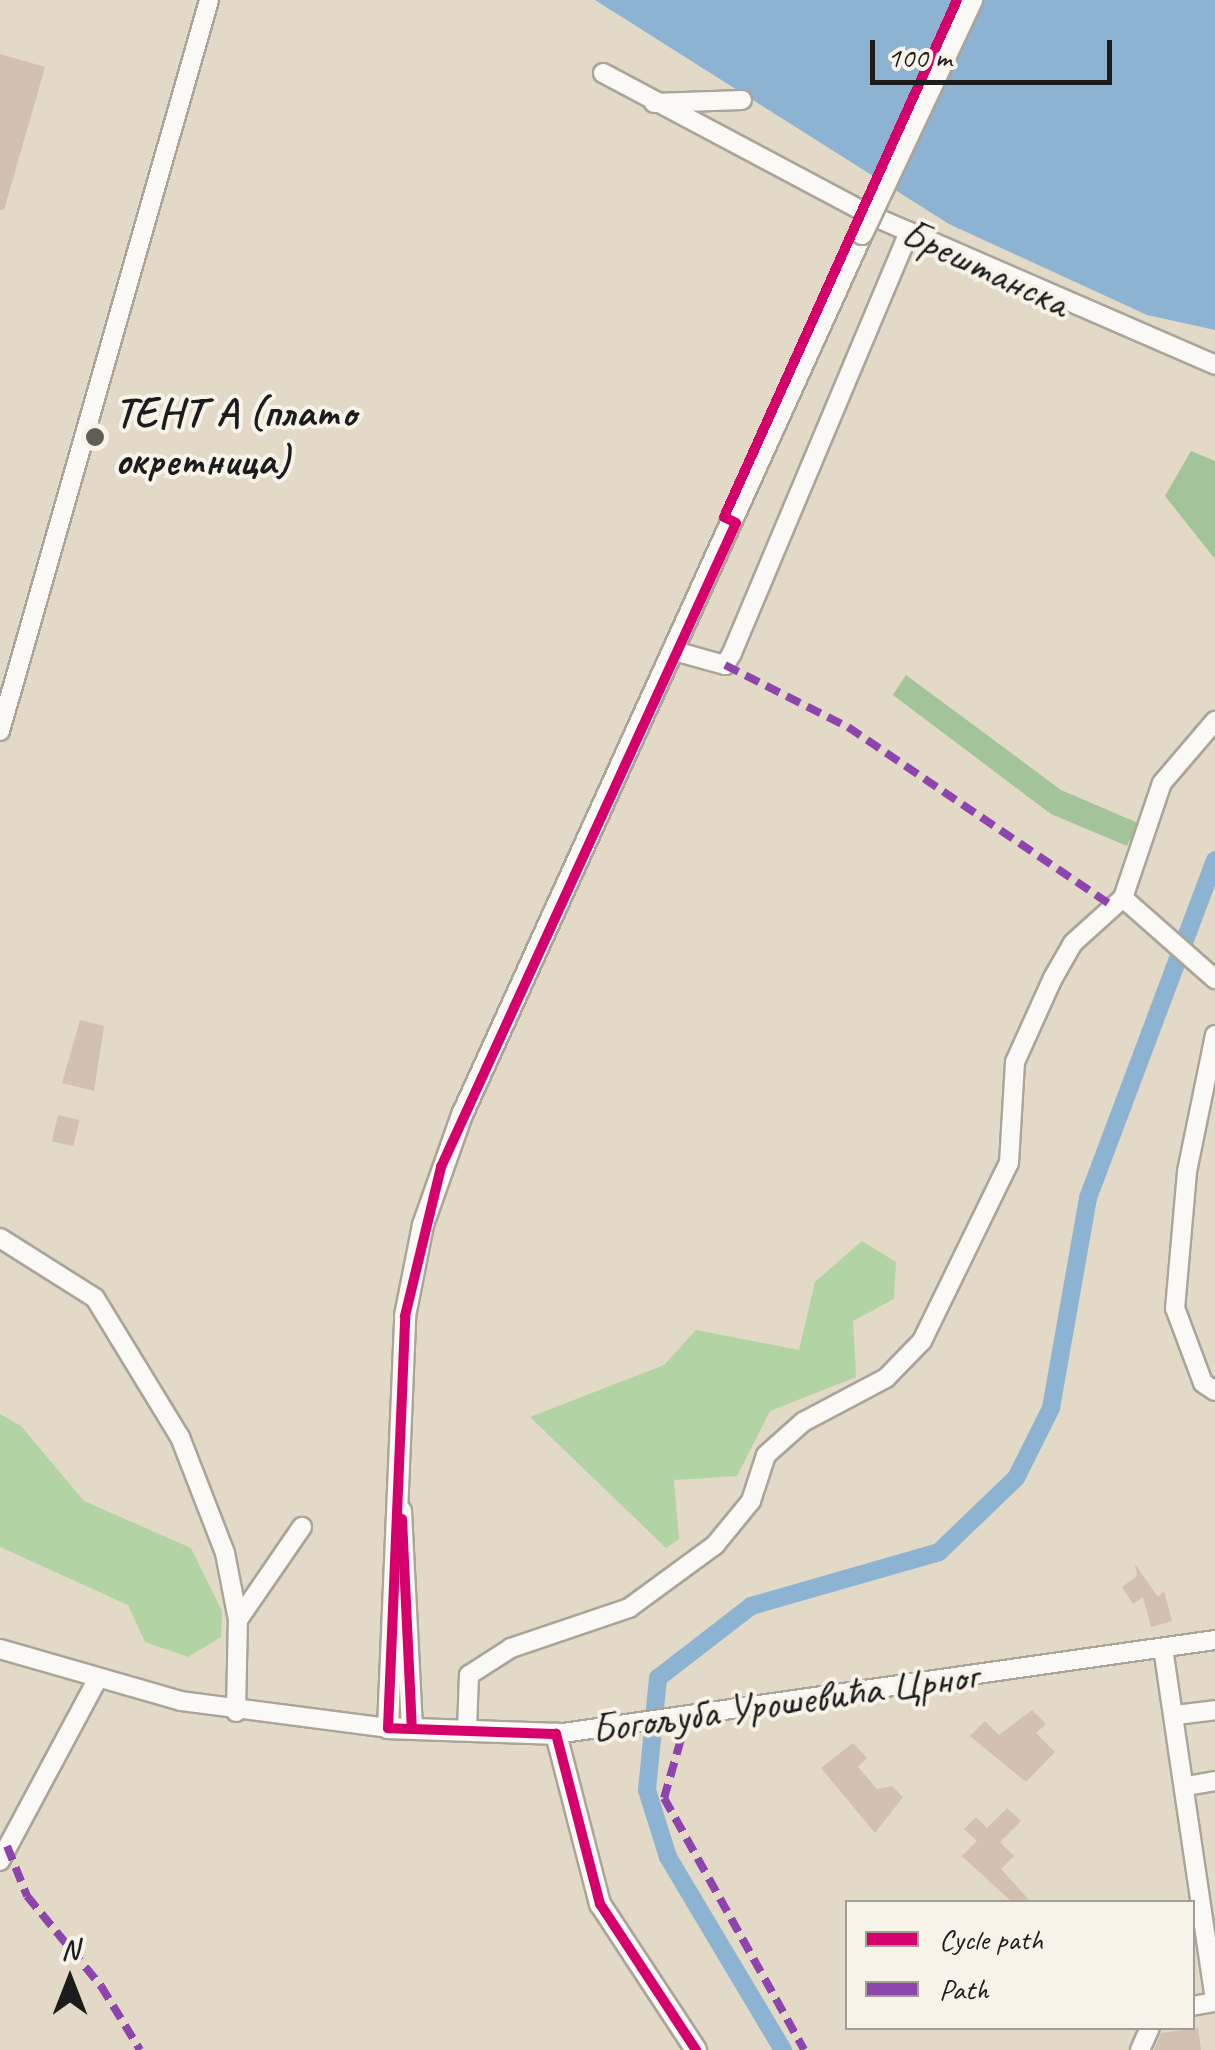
<!DOCTYPE html>
<html>
<head>
<meta charset="utf-8">
<style>
	body { margin:0 }
	#map { position:relative; width:1215px; height:2050px; overflow:hidden; background:#e2d9c6; font-family:Caveat,sans-serif }
	div>[style] { position:absolute }
	[style*='--x'] { left:calc(var(--x)*1px); top:calc(var(--y)*1px); width:calc(var(--w)*1px); rotate:calc(var(--a)*1deg) }
	.green>* { inset:0; background:#b2d4a5 }
	.forest>* { inset:0; background:#a3c49a }
	.water>* { inset:0; background:#8db3d3 }
	.canal>* { height:18px; margin:-9px; padding:0 9px; transform-origin:9px; border-radius:9px; background:#8db3d3 }
	.building>* { inset:0; background:#d2c0b0; transform-origin:0 0 }
	.roads { filter:drop-shadow(2px 0 #aaa499) drop-shadow(-2px 0 #aaa499) drop-shadow(0 2px #aaa499) drop-shadow(0 -2px #aaa499) }
	.minor>* { height:18px; margin:-9px; padding:0 9px; transform-origin:9px; border-radius:9px; background:#fbf9f6 }
	.major>* { height:20px; margin:-10px; padding:0 10px; transform-origin:10px; border-radius:10px; background:#fbf9f6 }
	.bridges { filter:drop-shadow(2px 0 #aaa499) drop-shadow(-2px 0 #aaa499) drop-shadow(0 2px #aaa499) drop-shadow(0 -2px #aaa499) }
	.major-bridge>* { height:20px; margin:-10px; padding:0 10px; transform-origin:10px; border-radius:10px; background:#fbf9f6 }
	.quiet>* { height:8px; margin-top:-4px; transform-origin:0; background:repeating-linear-gradient(90deg,#8e44ad 0 15px,transparent 0 23px) }
	.cycleway>* { height:10px; margin:-5px; padding:0 5px; transform-origin:5px; border-radius:5px; background:#d6006c }
	.dots>* { width:28px; height:28px; translate:-50% -50%; box-sizing:border-box; border:5px solid #f7f3e8; border-radius:50% }
	span { translate:-50% -50%; white-space:nowrap; text-align:center; line-height:1.15; -webkit-text-stroke:8px #f7f3e8; paint-order:stroke }
	.street-label { font-size:42px; color:#1c1c1c }
	.poi-label { font-size:42px; color:#1c1c1c; font-weight:700 }
	.left { translate:0 -50%; text-align:left }
	.legend { position:absolute; left:845px; top:1900px; width:350px; height:130px; box-sizing:border-box; background:#f7f3e8; border:2px solid #9f9d96; margin:0; padding:12px 18px; list-style:none; font-size:30px; color:#1c1c1c }
	.legend li { display:flex; align-items:center; gap:20px; height:50px }
	.legend b { width:50px; border:2px solid #9f9d96 }
	.north { position:absolute; left:20px; top:1930px; width:100px; height:100px; -webkit-text-stroke:8px #f7f3e8; paint-order:stroke; rotate:0deg; font-size:28px; font-weight:700; line-height:40px; text-align:center; color:#1c1c1c }
	.north::after { content:''; display:block; margin:auto; width:35px; height:45px; background:#1c1c1c; clip-path:polygon(50% 0,100% 100%,50% 72%,0 100%) }
	.scale { position:absolute; left:870px; top:40px; width:242px; height:45px; box-sizing:border-box; border:5px solid #1c1c1c; border-top:0; padding-left:12px; font-size:30px; line-height:35px; white-space:nowrap; color:#1c1c1c; -webkit-text-stroke:8px #f7f3e8; paint-order:stroke }
</style>
</head>
<body>
<div id="map">
	<div class="green">
		<div style="clip-path:polygon(862px 1241px,896px 1262px,894px 1299px,853px 1321px,856px 1377px,770px 1411px,737px 1476px,674px 1480px,679px 1539px,666px 1548px,530px 1417px,664px 1365px,696px 1330px,799px 1350px,815px 1282px)"></div>
		<div style="clip-path:polygon(0 1414px,21px 1426px,84px 1501px,191px 1548px,222px 1611px,221px 1637px,188px 1657px,145px 1642px,128px 1605px,0 1547px)"></div>
	</div>
	<div class="forest">
		<div style="clip-path:polygon(1191px 451px,1215px 461px,1215px 559px,1165px 496px)"></div>
		<div style="clip-path:polygon(906px 675px,1061px 790px,1138px 823px,1127px 846px,1051px 814px,893px 695px)"></div>
	</div>
	<div class="water">
		<div style="clip-path:polygon(595px 0,1215px 0,1215px 330px,1147px 315px,949px 224px)"></div>
	</div>
	<div class="canal">
		<div style="--x:783;--y:2050;--w:225;--a:-120.8"></div>
		<div style="--x:668;--y:1857;--w:70;--a:-107.4"></div>
		<div style="--x:647;--y:1790;--w:113;--a:-84.4"></div>
		<div style="--x:658;--y:1678;--w:118;--a:-37.7"></div>
		<div style="--x:751;--y:1606;--w:196;--a:-16"></div>
		<div style="--x:939;--y:1552;--w:107;--a:-43.9"></div>
		<div style="--x:1016;--y:1478;--w:78;--a:-63.4"></div>
		<div style="--x:1051;--y:1408;--w:213;--a:-80"></div>
		<div style="--x:1088;--y:1198;--w:361;--a:-69.4"></div>
	</div>
	<div class="building">
		<div style="clip-path:polygon(0 54px,45px 67px,4px 210px,0 210px)"></div>
		<div style="clip-path:polygon(80px 1020px,104px 1026px,94px 1091px,62px 1083px)"></div>
		<div style="left:58px;top:1115px;width:22px;height:27px;rotate:13deg"></div>
		<div style="clip-path:polygon(1135px 1564px,1158px 1597px,1164px 1591px,1172px 1621px,1151px 1627px,1143px 1597px,1133px 1604px,1122px 1587px,1137px 1576px)"></div>
		<div style="clip-path:polygon(1032px 1710px,1046px 1724px,1036px 1733px,1055px 1752px,1026px 1782px,970px 1736px,985px 1721px,999px 1735px)"></div>
		<div style="clip-path:polygon(853px 1743px,867px 1758px,858px 1767px,877px 1789px,892px 1786px,903px 1797px,875px 1833px,821px 1768px)"></div>
		<div style="clip-path:polygon(1007px 1808px,1021px 1821px,1000px 1842px,1014px 1856px,1001px 1869px,1031px 1902px,1012px 1902px,962px 1856px,977px 1841px,964px 1829px,976px 1817px,987px 1828px)"></div>
		<div style="clip-path:polygon(1198px 2028px,1201px 2050px,1154px 2050px,1161px 2033px)"></div>
	</div>
	<div class="roads">
		<div class="minor">
			<div style="--x:603;--y:73;--w:298;--a:28"></div>
			<div style="--x:866;--y:213;--w:381;--a:23.5"></div>
			<div style="--x:654;--y:103;--w:88;--a:-2"></div>
			<div style="--x:678;--y:652;--w:49;--a:15.5"></div>
			<div style="--x:725;--y:665;--w:14;--a:-60"></div>
			<div style="--x:732;--y:653;--w:457;--a:-67.2"></div>
			<div style="--x:0;--y:731;--w:760;--a:-74.04"></div>
			<div style="--x:1123;--y:898;--w:123;--a:41.4"></div>
			<div style="--x:1215;--y:1035;--w:140;--a:101.6"></div>
			<div style="--x:1187;--y:1172;--w:137;--a:95"></div>
			<div style="--x:1175;--y:1308;--w:80;--a:69.5"></div>
			<div style="--x:1203;--y:1383;--w:14;--a:34"></div>
			<div style="--x:0;--y:1238;--w:112;--a:32.3"></div>
			<div style="--x:95;--y:1298;--w:163;--a:58.6"></div>
			<div style="--x:180;--y:1437;--w:124;--a:68.8"></div>
			<div style="--x:225;--y:1553;--w:68;--a:79"></div>
			<div style="--x:1163;--y:1648;--w:356;--a:81.6"></div>
			<div style="--x:0;--y:1649;--w:188;--a:16"></div>
			<div style="--x:181;--y:1701;--w:209;--a:7.4"></div>
			<div style="--x:236;--y:1712;--w:92;--a:-88.8"></div>
			<div style="--x:238;--y:1620;--w:113;--a:-55.5"></div>
			<div style="--x:1176;--y:1715;--w:39;--a:-7"></div>
			<div style="--x:467;--y:1731;--w:56;--a:-88"></div>
			<div style="--x:469;--y:1675;--w:50;--a:-32.7"></div>
			<div style="--x:511;--y:1648;--w:125;--a:-18.7"></div>
			<div style="--x:629;--y:1608;--w:107;--a:-36.2"></div>
			<div style="--x:715;--y:1545;--w:57;--a:-50.7"></div>
			<div style="--x:751;--y:1501;--w:48;--a:-71.9"></div>
			<div style="--x:766;--y:1455;--w:50;--a:-41.7"></div>
			<div style="--x:803;--y:1422;--w:94;--a:-27.9"></div>
			<div style="--x:886;--y:1378;--w:52;--a:-45.8"></div>
			<div style="--x:922;--y:1341;--w:198;--a:-64"></div>
			<div style="--x:1009;--y:1163;--w:101;--a:-86.6"></div>
			<div style="--x:1015;--y:1062;--w:92;--a:-65.7"></div>
			<div style="--x:1053;--y:978;--w:40;--a:-60.3"></div>
			<div style="--x:1073;--y:943;--w:67;--a:-42"></div>
			<div style="--x:1123;--y:898;--w:121;--a:-71.3"></div>
			<div style="--x:1162;--y:783;--w:82;--a:-49.5"></div>
			<div style="--x:556;--y:1734;--w:666;--a:-8.12"></div>
			<div style="--x:1187;--y:1786;--w:28;--a:-10"></div>
			<div style="--x:0;--y:1861;--w:205;--a:-61.8"></div>
			<div style="--x:1192;--y:2006;--w:23;--a:-10"></div>
			<div style="--x:1140;--y:2050;--w:24;--a:-66"></div>
		</div>
		<div class="major">
			<div style="--x:401;--y:1511;--w:218;--a:87.1"></div>
			<div style="--x:696;--y:2050;--w:175;--a:-123.3"></div>
			<div style="--x:600;--y:1904;--w:176;--a:-104.5"></div>
			<div style="--x:556;--y:1734;--w:168;--a:-178"></div>
			<div style="--x:388;--y:1728;--w:412;--a:-87.6"></div>
			<div style="--x:405;--y:1316;--w:93;--a:-78.8"></div>
			<div style="--x:423;--y:1225;--w:117;--a:-70.5"></div>
			<div style="--x:462;--y:1115;--w:968;--a:-65.58"></div>
		</div>
	</div>
	<div class="bridges">
		<div class="major-bridge">
			<div style="--x:862;--y:234;--w:259;--a:-64.8"></div>
		</div>
	</div>
	<div class="quiet">
		<div style="--x:725;--y:665;--w:138;--a:26.8"></div>
		<div style="--x:848;--y:727;--w:318;--a:34.1"></div>
		<div style="--x:687;--y:1718;--w:83;--a:106"></div>
		<div style="--x:664;--y:1798;--w:288;--a:60.9"></div>
		<div style="--x:7;--y:1846;--w:54;--a:68.2"></div>
		<div style="--x:27;--y:1896;--w:117;--a:50.6"></div>
		<div style="--x:101;--y:1986;--w:75;--a:58.6"></div>
	</div>
	<div class="cycleway">
		<div style="--x:402;--y:1519;--w:210;--a:87.3"></div>
		<div style="--x:696;--y:2050;--w:175;--a:-123.3"></div>
		<div style="--x:600;--y:1904;--w:176;--a:-104.5"></div>
		<div style="--x:556;--y:1734;--w:168;--a:-178"></div>
		<div style="--x:388;--y:1728;--w:412;--a:-87.6"></div>
		<div style="--x:405;--y:1316;--w:153;--a:-76.4"></div>
		<div style="--x:441;--y:1167;--w:708;--a:-65.39"></div>
		<div style="--x:736;--y:523;--w:13;--a:-153"></div>
		<div style="--x:724;--y:517;--w:567;--a:-65.74"></div>
	</div>
	<div class="dots">
		<div style="left:95px;top:437px;background:#615e58"></div>
	</div>
	<div class="street-label">
		<span style="left:985px;top:268px;rotate:25deg">Брештанска</span>
		<span style="left:784px;top:1703px;rotate:-8deg">Богољуба Урошевића Црног</span>
	</div>
	<div class="poi-label">
		<span class="left" style="left:115px;top:437px">ТЕНТ А (плато<br>окретница)</span>
	</div>
	<ul class="legend">
	<li><b style="height:12px;background:#d6006c"></b>Cycle path</li>
	<li><b style="height:12px;background:#8e44ad"></b>Path</li>
	</ul>
	<div class="north">N</div>
	<div class="scale">100 m</div>
</div>
</body>
</html>
